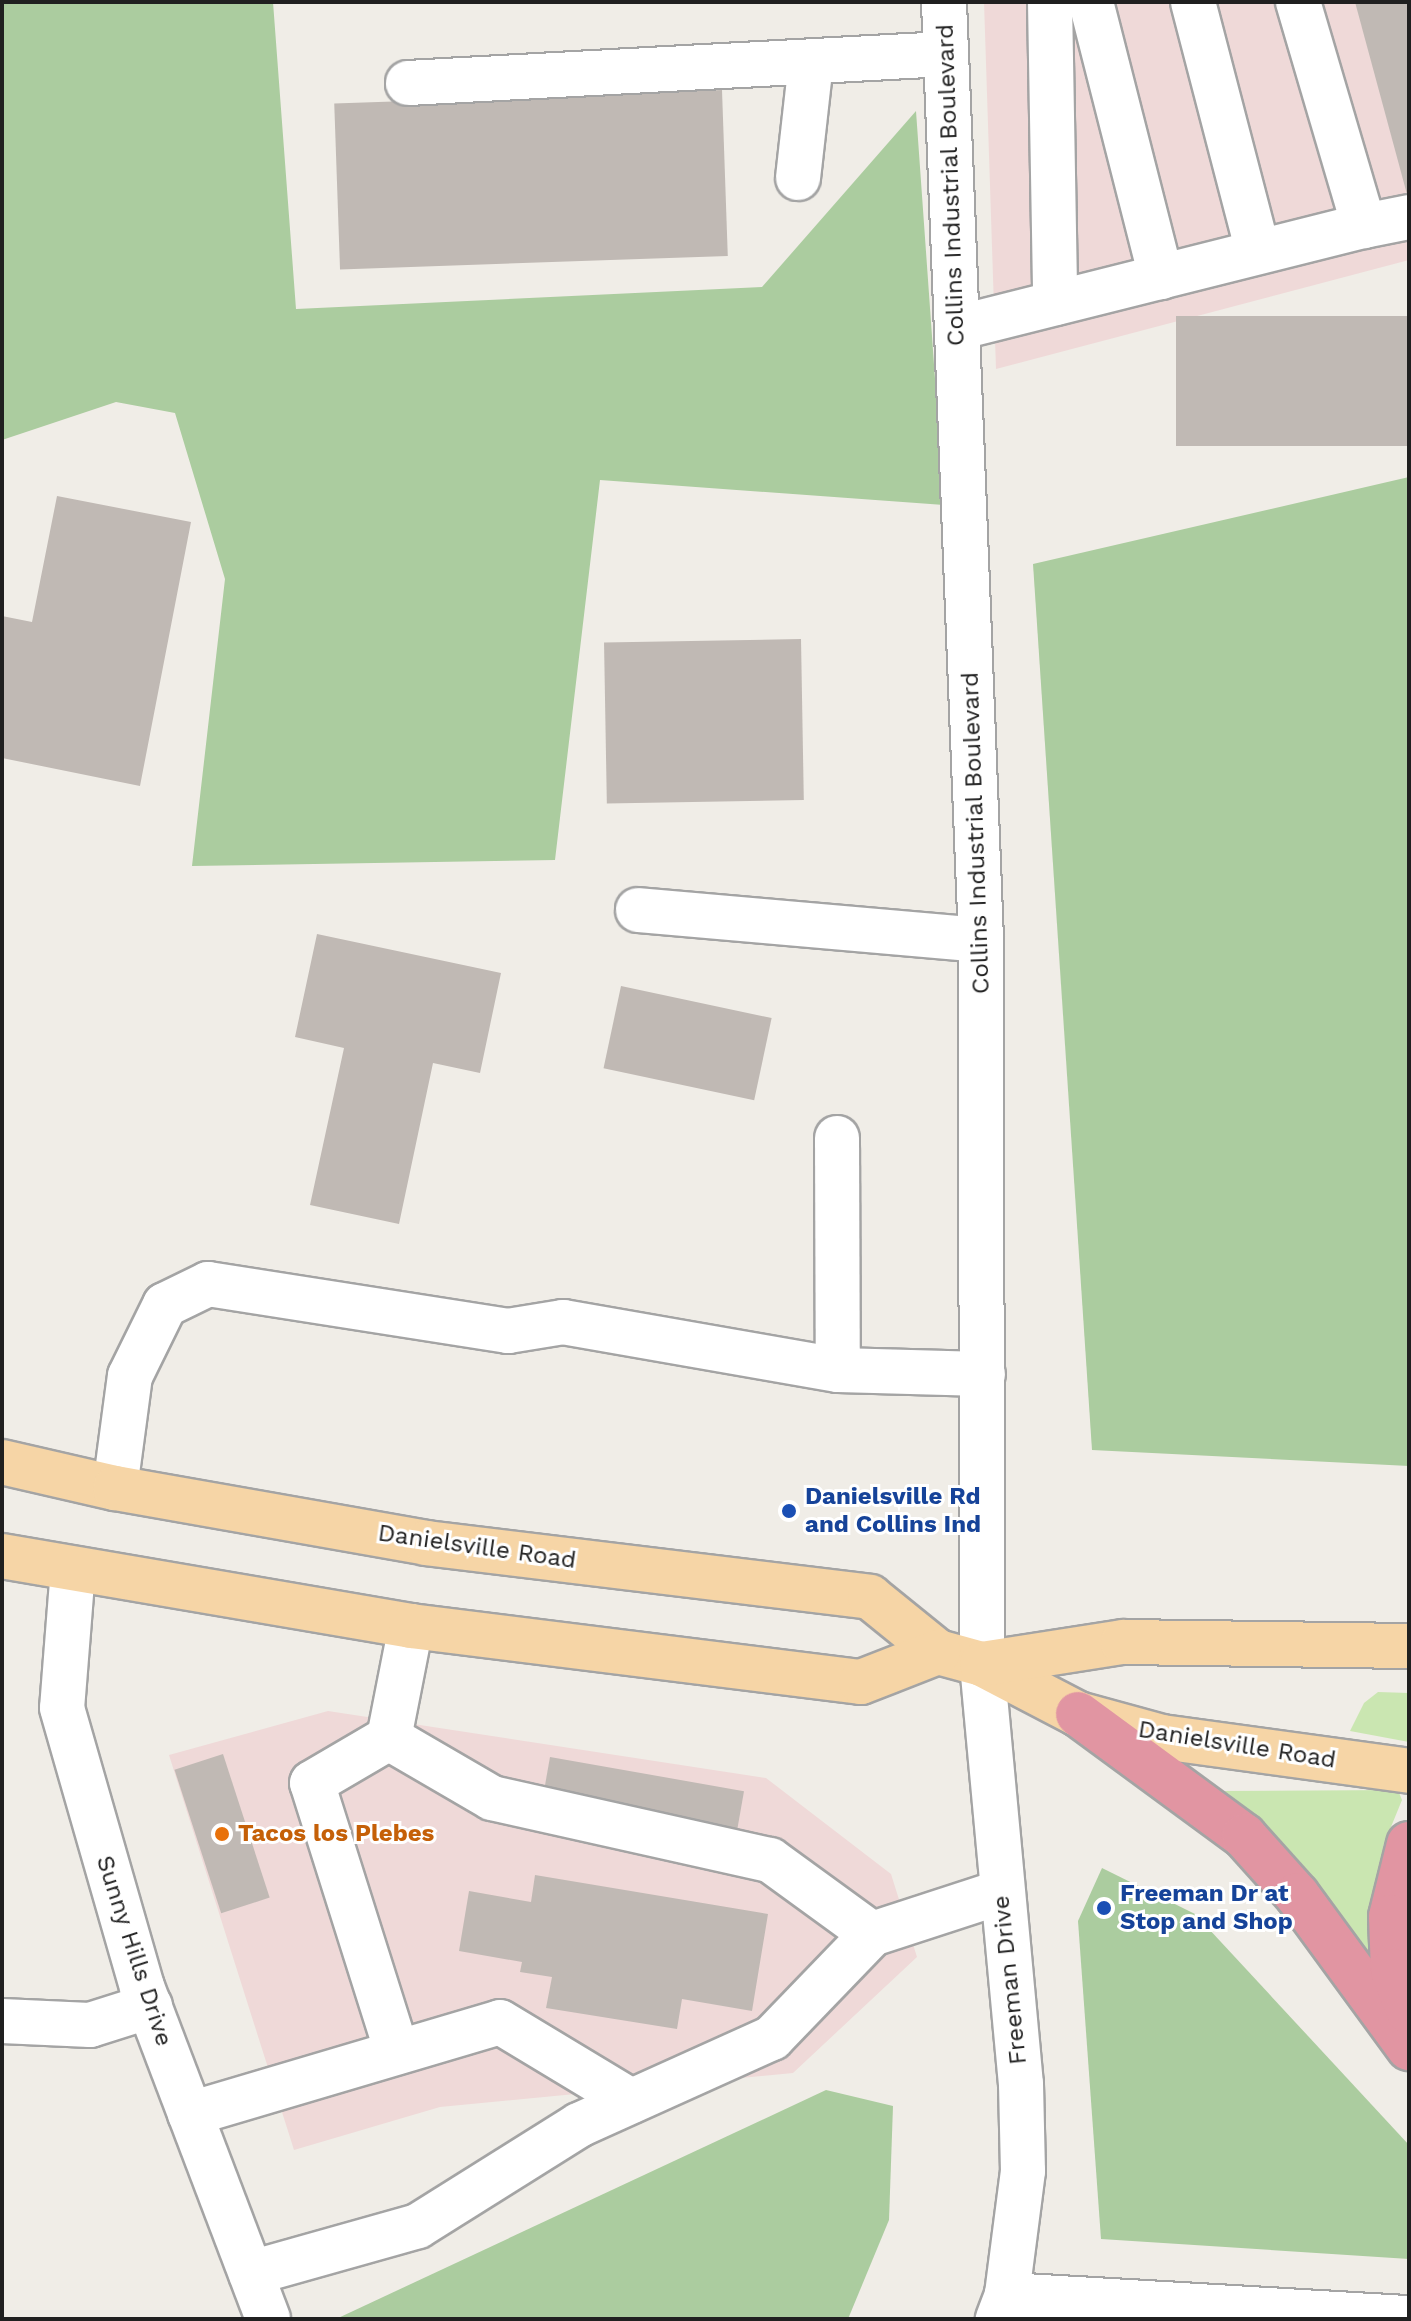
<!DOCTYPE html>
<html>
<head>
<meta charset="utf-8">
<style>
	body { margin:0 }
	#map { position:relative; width:1411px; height:2321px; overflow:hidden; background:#f0ede7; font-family:"Work Sans",sans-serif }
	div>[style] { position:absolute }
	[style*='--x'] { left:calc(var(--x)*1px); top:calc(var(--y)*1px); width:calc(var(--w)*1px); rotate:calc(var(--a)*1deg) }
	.commercial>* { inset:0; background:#efd9d8 }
	.grass>* { inset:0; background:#cae6b1 }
	.forest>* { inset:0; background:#abcc9f }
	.building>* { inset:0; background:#c0b9b4; transform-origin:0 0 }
	.roads { filter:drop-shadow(2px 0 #a4a4a4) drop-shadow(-2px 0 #a4a4a4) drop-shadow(0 2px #a4a4a4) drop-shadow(0 -2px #a4a4a4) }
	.minor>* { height:44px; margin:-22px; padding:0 22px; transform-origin:22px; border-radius:22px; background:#fff }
	.major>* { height:44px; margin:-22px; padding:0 22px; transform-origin:22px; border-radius:22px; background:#f6d5a6 }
	.highway>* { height:44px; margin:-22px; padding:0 22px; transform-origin:22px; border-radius:22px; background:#e195a2 }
	.dots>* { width:22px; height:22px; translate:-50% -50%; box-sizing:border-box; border:4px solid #fff; border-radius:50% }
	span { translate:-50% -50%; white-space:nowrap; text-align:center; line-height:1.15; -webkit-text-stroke:6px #fff; paint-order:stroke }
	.street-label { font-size:24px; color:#202020 }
	.transit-label { font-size:24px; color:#164399; font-weight:700 }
	.left { translate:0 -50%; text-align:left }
	.food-label { font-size:24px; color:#c56008; font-weight:700 }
	.frame { position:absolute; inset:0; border:4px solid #202020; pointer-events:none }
</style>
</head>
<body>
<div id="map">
	<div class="commercial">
		<div style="clip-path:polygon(984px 2px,1409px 2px,1409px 260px,996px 369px)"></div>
		<div style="clip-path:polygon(328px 1711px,766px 1778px,891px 1874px,917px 1957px,793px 2073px,440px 2107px,294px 2150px,169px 1755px)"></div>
	</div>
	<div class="grass">
		<div style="clip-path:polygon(1378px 1692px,1409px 1693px,1409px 1742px,1350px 1731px,1364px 1703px)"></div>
		<div style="clip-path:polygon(1398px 1790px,1402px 1800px,1384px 1844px,1377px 1881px,1381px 1971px,1221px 1791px)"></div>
	</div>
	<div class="forest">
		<div style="clip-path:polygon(2px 2px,273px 2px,296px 309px,762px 287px,916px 111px,944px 505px,600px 480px,555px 860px,192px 866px,225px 579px,175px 413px,116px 402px,2px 440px)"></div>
		<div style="clip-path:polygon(1409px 477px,1409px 1466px,1092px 1450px,1033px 564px)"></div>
		<div style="clip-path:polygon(1102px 1868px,1195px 1914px,1409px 2145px,1409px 2259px,1101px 2239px,1078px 1921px)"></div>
		<div style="clip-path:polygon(826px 2090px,893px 2106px,889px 2220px,848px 2319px,336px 2319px)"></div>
	</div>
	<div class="building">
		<div style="clip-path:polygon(1355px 2px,1409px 2px,1409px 198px,1408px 198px)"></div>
		<div style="left:722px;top:90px;width:166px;height:388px;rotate:88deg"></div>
		<div style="left:1409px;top:316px;width:130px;height:233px;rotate:90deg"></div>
		<div style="clip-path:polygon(57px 496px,191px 522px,140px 786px,2px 758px,2px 616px,32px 622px)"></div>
		<div style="left:801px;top:639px;width:161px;height:197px;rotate:89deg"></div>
		<div style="clip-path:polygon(317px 934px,501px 973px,480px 1073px,433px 1063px,399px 1224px,310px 1205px,344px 1048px,295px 1037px)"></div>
		<div style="left:621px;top:986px;width:154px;height:84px;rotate:12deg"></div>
		<div style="left:223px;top:1754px;width:151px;height:51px;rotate:72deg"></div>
		<div style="left:550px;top:1757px;width:197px;height:42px;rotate:10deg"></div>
		<div style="clip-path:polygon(535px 1875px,768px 1914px,752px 2011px,682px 1999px,677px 2029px,546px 2008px,552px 1977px,520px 1972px,522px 1962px,459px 1951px,469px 1891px,531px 1902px)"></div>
	</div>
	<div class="roads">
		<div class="minor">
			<div style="--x:944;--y:2;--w:939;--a:87.74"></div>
			<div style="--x:981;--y:940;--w:724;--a:89.92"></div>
			<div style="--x:982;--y:1664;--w:422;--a:84.7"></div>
			<div style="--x:1021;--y:2084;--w:87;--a:88.7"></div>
			<div style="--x:1023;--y:2171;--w:125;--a:97.4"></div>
			<div style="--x:1007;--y:2295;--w:26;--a:111"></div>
			<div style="--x:1050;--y:2;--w:301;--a:89"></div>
			<div style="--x:1091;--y:2;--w:284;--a:75.7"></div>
			<div style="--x:1193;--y:2;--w:258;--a:75.4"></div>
			<div style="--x:408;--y:83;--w:539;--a:-3.09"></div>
			<div style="--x:798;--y:178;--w:117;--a:-83.6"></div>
			<div style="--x:1364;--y:226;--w:46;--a:-11.3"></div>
			<div style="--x:957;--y:328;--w:420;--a:-14.1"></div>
			<div style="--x:1364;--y:226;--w:234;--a:-106.4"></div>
			<div style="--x:638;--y:910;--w:344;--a:5"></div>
			<div style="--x:837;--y:1138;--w:232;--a:89.8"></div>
			<div style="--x:115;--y:1488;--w:113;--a:-82.4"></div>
			<div style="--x:130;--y:1376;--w:79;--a:-63.8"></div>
			<div style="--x:165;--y:1305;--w:48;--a:-26"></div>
			<div style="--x:208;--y:1284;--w:304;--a:8.9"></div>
			<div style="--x:508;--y:1331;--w:56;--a:-9.3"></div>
			<div style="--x:563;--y:1322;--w:279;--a:9.9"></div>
			<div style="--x:838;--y:1370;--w:145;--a:1.6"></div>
			<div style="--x:73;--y:1569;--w:139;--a:94.5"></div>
			<div style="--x:62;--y:1708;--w:290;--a:74"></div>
			<div style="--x:142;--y:1987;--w:355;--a:69.2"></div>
			<div style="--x:389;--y:1738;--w:119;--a:30.2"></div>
			<div style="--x:492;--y:1798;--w:285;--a:12.6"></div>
			<div style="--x:770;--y:1860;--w:126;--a:36"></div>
			<div style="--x:2;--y:2021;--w:88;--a:2.6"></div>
			<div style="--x:90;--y:2025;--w:63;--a:-17.6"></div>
			<div style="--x:397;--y:2052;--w:282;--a:-107.5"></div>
			<div style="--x:312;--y:1783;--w:89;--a:-30.3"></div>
			<div style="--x:389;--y:1738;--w:114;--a:-78.9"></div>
			<div style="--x:190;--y:2114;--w:323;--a:-16.5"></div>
			<div style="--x:500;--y:2022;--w:153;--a:31.1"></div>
			<div style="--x:251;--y:2273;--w:173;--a:-15.7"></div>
			<div style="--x:418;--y:2226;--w:190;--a:-32.1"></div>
			<div style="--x:579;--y:2125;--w:212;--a:-24.3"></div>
			<div style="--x:772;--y:2038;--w:144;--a:-46.1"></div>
			<div style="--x:872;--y:1934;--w:136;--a:-18"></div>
			<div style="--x:1007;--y:2295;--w:403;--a:3.3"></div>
		</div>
		<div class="major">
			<div style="--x:2;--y:1462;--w:116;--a:13"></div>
			<div style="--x:115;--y:1488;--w:316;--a:10"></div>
			<div style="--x:426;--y:1543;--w:447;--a:6.9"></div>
			<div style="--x:870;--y:1597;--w:87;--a:39"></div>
			<div style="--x:938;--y:1652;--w:46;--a:15.3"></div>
			<div style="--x:982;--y:1664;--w:108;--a:27.5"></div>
			<div style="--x:1078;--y:1714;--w:87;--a:15.3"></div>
			<div style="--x:1162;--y:1737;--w:249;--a:7.8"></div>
			<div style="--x:2;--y:1556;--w:415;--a:9.7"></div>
			<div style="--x:411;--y:1626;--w:453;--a:7.1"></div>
			<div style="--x:861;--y:1682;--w:83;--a:-21.3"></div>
			<div style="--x:982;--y:1664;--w:143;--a:-8.9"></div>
			<div style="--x:1123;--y:1642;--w:286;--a:0.8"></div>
		</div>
		<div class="highway">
			<div style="--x:1078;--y:1714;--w:206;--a:36.3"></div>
			<div style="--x:1244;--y:1836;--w:79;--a:48.1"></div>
			<div style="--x:1297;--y:1895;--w:190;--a:53.8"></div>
			<div style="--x:1409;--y:1844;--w:75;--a:103.9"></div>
			<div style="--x:1391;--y:1917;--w:54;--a:87.9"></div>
			<div style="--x:1393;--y:1971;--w:44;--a:68.7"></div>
		</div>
	</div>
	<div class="dots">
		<div style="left:789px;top:1511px;background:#1a4fb4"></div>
		<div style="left:222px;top:1834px;background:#e8710a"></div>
		<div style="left:1104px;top:1908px;background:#1a4fb4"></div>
	</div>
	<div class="street-label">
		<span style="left:951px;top:185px;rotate:-92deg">Collins Industrial Boulevard</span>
		<span style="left:976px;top:833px;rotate:-92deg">Collins Industrial Boulevard</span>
		<span style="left:477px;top:1547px;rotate:8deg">Danielsville Road</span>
		<span style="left:1237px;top:1745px;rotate:9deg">Danielsville Road</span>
		<span style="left:134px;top:1951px;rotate:72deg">Sunny Hills Drive</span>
		<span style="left:1010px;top:1980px;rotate:-96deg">Freeman Drive</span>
	</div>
	<div class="transit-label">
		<span class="left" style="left:805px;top:1511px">Danielsville Rd<br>and Collins Ind</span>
		<span class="left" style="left:1120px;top:1908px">Freeman Dr at<br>Stop and Shop</span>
	</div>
	<div class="food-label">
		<span class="left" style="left:238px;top:1834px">Tacos los Plebes</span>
	</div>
	<div class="frame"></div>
</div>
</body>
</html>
